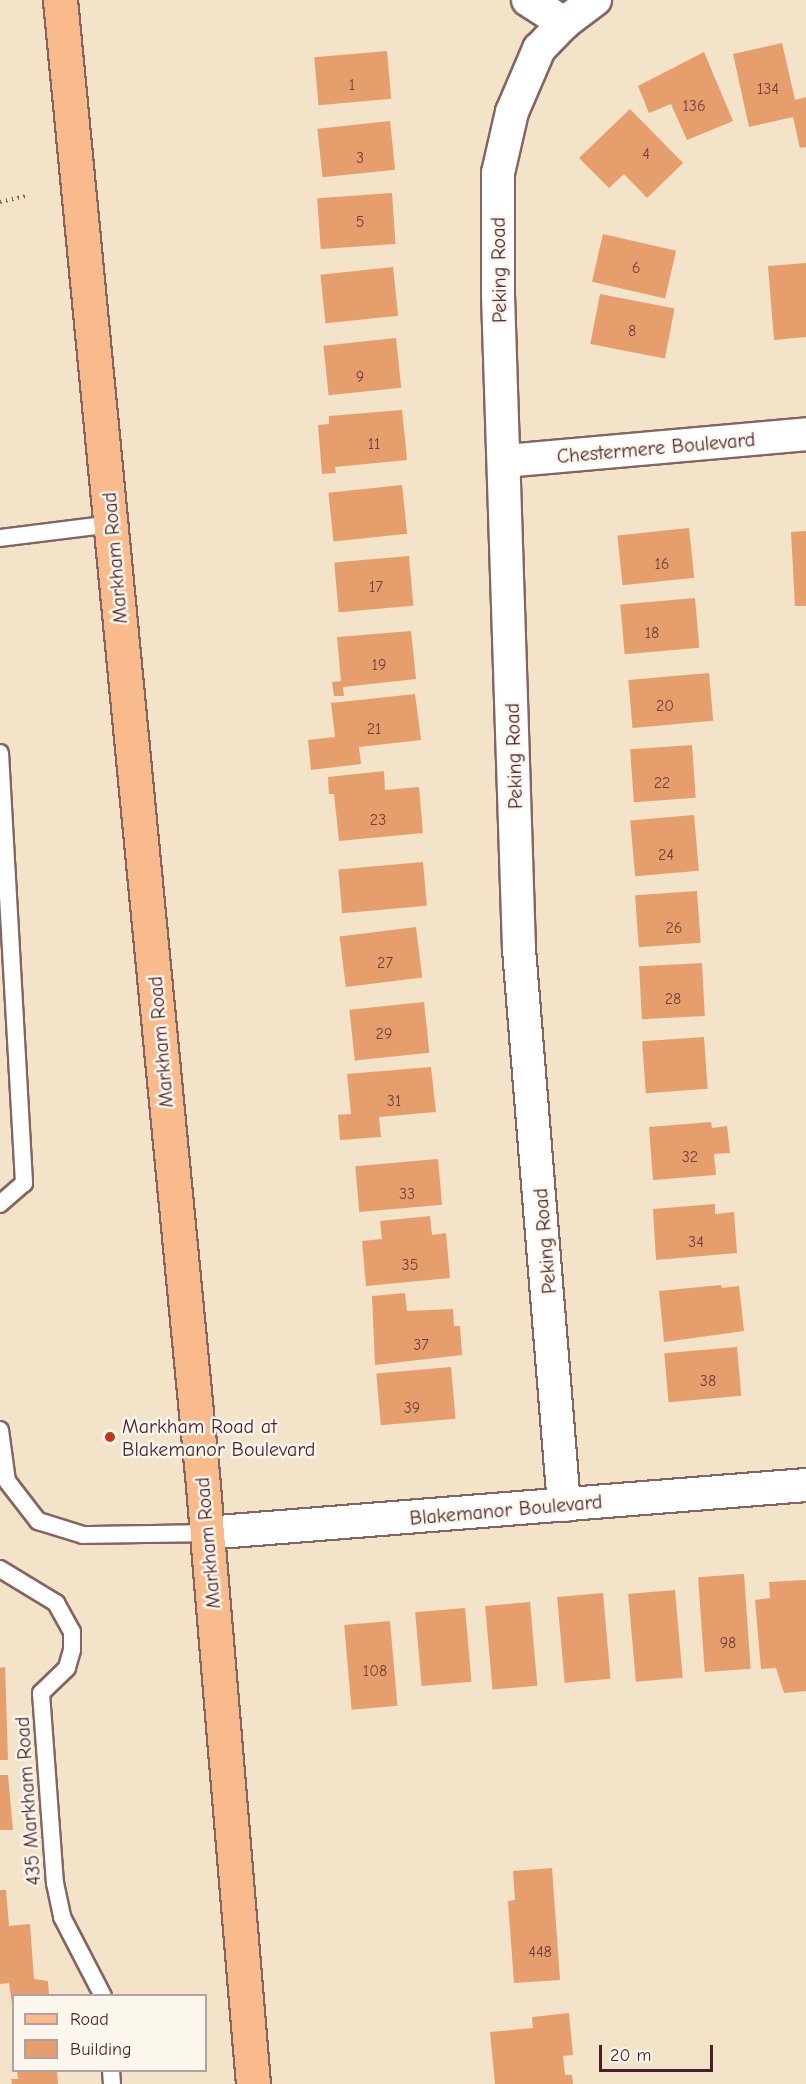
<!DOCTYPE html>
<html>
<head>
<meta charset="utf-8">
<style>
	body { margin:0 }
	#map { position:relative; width:806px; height:2084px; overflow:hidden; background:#f3e3c8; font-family:"Comic Neue",sans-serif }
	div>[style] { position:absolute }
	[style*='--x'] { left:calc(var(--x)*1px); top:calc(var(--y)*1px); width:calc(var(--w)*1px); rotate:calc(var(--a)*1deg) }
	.building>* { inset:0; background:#e69e6d; transform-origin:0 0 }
	.path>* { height:4px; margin-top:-2px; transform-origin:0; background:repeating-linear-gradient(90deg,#856462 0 1.5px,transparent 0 6px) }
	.roads { filter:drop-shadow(2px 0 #856462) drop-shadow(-2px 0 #856462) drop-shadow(0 2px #856462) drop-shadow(0 -2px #856462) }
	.service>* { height:16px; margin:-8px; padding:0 8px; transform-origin:8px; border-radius:8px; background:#fff }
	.minor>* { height:32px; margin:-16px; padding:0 16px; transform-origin:16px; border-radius:16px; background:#fff }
	.primary>* { height:33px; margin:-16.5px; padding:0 16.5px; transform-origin:16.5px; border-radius:16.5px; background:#fabb8c }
	.dots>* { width:16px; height:16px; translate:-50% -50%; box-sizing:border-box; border:3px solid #fbf7ec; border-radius:50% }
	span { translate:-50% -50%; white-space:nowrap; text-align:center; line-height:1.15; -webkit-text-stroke:5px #fbf7ec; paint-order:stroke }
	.number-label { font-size:16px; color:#713f3c }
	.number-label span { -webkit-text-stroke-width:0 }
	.street-label { font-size:20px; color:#4a1f2b }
	.poi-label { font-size:20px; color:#4a1f2b }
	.left { translate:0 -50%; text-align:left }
	.legend { position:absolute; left:12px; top:1994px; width:195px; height:78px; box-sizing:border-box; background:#fbf7ec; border:2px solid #b4a19f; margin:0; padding:8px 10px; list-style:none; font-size:18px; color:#4a1f2b }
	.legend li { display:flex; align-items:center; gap:12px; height:30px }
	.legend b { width:30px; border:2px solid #b4a19f }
	.scale { position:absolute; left:599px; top:2045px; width:114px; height:27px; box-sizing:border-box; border:3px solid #4a1f2b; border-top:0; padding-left:8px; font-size:18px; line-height:21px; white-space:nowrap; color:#4a1f2b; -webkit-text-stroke:4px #fbf7ec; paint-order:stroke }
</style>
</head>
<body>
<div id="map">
	<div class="building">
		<div style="clip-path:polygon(782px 43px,795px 100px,806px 97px,806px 147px,800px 148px,793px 117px,749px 127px,733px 54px)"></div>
		<div style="left:387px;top:51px;width:48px;height:73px;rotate:85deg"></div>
		<div style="clip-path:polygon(704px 52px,733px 121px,687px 140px,671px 104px,649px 113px,638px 86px)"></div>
		<div style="clip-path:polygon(630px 109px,683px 163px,647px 198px,624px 174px,609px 188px,579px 158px)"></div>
		<div style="left:390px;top:121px;width:49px;height:73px;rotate:84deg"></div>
		<div style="left:392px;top:193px;width:51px;height:75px;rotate:86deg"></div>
		<div style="left:603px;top:234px;width:75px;height:49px;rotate:13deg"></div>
		<div style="clip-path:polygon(806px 263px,806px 337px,774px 340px,768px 266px)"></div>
		<div style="left:393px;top:267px;width:49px;height:73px;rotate:84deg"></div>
		<div style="left:600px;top:294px;width:76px;height:51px;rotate:11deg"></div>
		<div style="left:396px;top:338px;width:50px;height:73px;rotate:84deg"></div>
		<div style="clip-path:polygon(402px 410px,407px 460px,335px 467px,336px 473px,322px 474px,318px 425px,329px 424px,329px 416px)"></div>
		<div style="left:402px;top:485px;width:49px;height:74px;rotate:84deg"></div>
		<div style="left:689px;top:528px;width:50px;height:72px;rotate:84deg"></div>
		<div style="clip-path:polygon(806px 531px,806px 606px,795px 606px,791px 532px)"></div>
		<div style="left:409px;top:556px;width:50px;height:75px;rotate:85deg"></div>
		<div style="left:695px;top:598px;width:50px;height:75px;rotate:85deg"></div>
		<div style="clip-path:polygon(411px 631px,416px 679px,343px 687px,344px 696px,334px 696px,332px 682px,341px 681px,337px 637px)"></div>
		<div style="left:709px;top:673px;width:48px;height:81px;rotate:85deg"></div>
		<div style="clip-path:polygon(415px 694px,421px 740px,359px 747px,361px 764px,311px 770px,308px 740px,335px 737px,331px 703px)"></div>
		<div style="left:692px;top:745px;width:53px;height:62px;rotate:86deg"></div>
		<div style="clip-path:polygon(384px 771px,385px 790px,419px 787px,423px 833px,339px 841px,334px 794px,329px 794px,328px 777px)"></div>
		<div style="left:694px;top:815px;width:56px;height:64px;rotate:85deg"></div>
		<div style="left:423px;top:862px;width:44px;height:85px;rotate:85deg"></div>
		<div style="left:697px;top:891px;width:52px;height:62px;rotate:86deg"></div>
		<div style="left:416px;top:927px;width:51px;height:77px;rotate:83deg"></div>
		<div style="left:702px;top:963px;width:53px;height:63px;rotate:87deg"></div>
		<div style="left:424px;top:1002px;width:51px;height:75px;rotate:84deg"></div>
		<div style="left:704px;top:1037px;width:52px;height:62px;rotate:86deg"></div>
		<div style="clip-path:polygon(431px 1067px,436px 1112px,379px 1117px,381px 1137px,340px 1140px,338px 1115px,351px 1114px,347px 1074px)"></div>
		<div style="clip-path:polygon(711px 1122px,712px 1128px,727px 1126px,730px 1153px,714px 1154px,716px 1175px,653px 1180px,649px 1127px)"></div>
		<div style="left:438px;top:1159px;width:46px;height:83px;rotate:85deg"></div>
		<div style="clip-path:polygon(715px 1204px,715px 1214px,734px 1212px,737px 1253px,656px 1260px,653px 1209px)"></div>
		<div style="clip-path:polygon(430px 1216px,432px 1235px,446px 1233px,450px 1278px,366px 1286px,362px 1241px,382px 1239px,380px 1221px)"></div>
		<div style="clip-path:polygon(721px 1285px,722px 1288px,739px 1286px,744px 1331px,664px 1342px,659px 1291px)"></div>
		<div style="clip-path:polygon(405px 1293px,407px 1311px,453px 1309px,454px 1326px,460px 1326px,462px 1355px,375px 1365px,372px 1296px)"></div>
		<div style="left:737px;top:1347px;width:49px;height:73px;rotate:85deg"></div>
		<div style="left:451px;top:1367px;width:52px;height:75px;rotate:85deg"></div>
		<div style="left:744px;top:1574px;width:95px;height:46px;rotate:86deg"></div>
		<div style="clip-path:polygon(806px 1580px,806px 1691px,784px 1693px,776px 1668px,761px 1669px,755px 1600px,770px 1598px,769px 1582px)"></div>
		<div style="left:675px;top:1590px;width:88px;height:47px;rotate:85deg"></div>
		<div style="left:603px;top:1593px;width:86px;height:46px;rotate:85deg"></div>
		<div style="left:530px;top:1602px;width:84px;height:45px;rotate:85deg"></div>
		<div style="left:465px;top:1608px;width:74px;height:50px;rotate:85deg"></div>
		<div style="left:390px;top:1621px;width:85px;height:46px;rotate:85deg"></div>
		<div style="clip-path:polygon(5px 1667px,8px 1760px,0 1760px,0 1668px)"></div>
		<div style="clip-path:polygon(0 1775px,8px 1775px,13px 1830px,0 1830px)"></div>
		<div style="clip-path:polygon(552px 1868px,560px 1980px,514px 1983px,508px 1901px,515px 1900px,513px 1871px)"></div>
		<div style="clip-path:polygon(0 1890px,6px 1890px,9px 1926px,30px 1924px,34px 1979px,48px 1981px,49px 1996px,14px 1996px,14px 2018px,9px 1983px,0 1984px)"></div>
		<div style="clip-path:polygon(569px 2013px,573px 2055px,563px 2056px,565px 2075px,572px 2075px,573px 2084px,495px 2084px,490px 2032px,533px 2028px,532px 2017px)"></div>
		<div style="clip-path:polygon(17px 2070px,57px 2070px,58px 2084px,12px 2084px,11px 2079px,18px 2079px)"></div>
	</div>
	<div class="path">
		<div style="--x:0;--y:202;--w:28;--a:-13"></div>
	</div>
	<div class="roads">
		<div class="service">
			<div style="--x:0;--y:538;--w:113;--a:-7.1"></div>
			<div style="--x:0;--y:753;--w:431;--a:86.8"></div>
			<div style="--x:24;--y:1183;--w:32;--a:139"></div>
			<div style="--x:0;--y:1430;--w:51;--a:82.2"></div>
			<div style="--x:7;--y:1481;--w:51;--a:52.2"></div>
			<div style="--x:38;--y:1521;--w:47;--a:17.3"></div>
			<div style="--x:83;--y:1535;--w:123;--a:-0.9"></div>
			<div style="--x:0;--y:1569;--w:66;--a:31.3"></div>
			<div style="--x:56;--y:1603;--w:33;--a:61"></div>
			<div style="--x:72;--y:1632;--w:18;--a:90"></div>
			<div style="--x:72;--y:1650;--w:19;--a:106"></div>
			<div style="--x:67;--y:1668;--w:36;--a:136"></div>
			<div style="--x:41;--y:1693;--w:191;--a:85.8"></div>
			<div style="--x:55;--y:1883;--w:35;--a:78"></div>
			<div style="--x:62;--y:1917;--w:89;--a:62.6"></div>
			<div style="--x:111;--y:2070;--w:14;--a:86"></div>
		</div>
		<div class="minor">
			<div style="--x:528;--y:0;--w:43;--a:32.6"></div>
			<div style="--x:506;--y:461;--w:301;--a:-5.1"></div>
			<div style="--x:564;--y:1505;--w:558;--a:-94.63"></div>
			<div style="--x:519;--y:949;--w:654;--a:-91.84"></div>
			<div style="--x:498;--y:295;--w:122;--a:-90"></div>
			<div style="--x:498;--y:173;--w:63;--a:-77.1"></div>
			<div style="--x:512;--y:112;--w:69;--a:-66.8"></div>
			<div style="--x:539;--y:49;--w:36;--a:-46"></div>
			<div style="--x:564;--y:23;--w:39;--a:-37"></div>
			<div style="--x:206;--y:1533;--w:602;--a:-4.57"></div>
		</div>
		<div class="primary">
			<div style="--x:60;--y:0;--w:1493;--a:84.5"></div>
			<div style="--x:203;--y:1486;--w:600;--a:85.22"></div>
		</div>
	</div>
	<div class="dots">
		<div style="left:110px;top:1437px;background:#c8321e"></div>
	</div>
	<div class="number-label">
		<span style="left:352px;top:85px">1</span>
		<span style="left:768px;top:89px">134</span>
		<span style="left:694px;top:106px">136</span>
		<span style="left:646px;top:154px">4</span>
		<span style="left:360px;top:158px">3</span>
		<span style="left:360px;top:222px">5</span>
		<span style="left:636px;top:268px">6</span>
		<span style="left:632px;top:331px">8</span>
		<span style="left:360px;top:377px">9</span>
		<span style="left:374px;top:444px">11</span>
		<span style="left:662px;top:564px">16</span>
		<span style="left:376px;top:587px">17</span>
		<span style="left:652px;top:633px">18</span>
		<span style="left:379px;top:665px">19</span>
		<span style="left:665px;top:706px">20</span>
		<span style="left:374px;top:729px">21</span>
		<span style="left:662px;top:783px">22</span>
		<span style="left:378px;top:820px">23</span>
		<span style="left:666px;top:855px">24</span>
		<span style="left:674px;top:928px">26</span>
		<span style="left:385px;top:963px">27</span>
		<span style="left:673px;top:999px">28</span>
		<span style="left:384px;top:1034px">29</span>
		<span style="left:394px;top:1101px">31</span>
		<span style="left:690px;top:1157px">32</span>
		<span style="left:407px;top:1194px">33</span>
		<span style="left:696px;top:1242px">34</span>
		<span style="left:410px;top:1265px">35</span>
		<span style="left:421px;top:1345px">37</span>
		<span style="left:708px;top:1381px">38</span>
		<span style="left:412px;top:1408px">39</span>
		<span style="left:728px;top:1643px">98</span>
		<span style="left:375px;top:1671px">108</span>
		<span style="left:540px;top:1952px">448</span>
	</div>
	<div class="street-label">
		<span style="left:499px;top:270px;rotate:-91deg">Peking Road</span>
		<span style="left:656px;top:448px;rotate:-5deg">Chestermere Boulevard</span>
		<span style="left:115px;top:558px;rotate:-95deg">Markham Road</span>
		<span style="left:514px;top:756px;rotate:-92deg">Peking Road</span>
		<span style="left:161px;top:1042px;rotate:-95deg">Markham Road</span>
		<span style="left:545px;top:1241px;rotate:-95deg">Peking Road</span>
		<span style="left:506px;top:1510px;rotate:-5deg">Blakemanor Boulevard</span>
		<span style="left:208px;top:1543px;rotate:-95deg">Markham Road</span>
		<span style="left:28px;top:1801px;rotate:-94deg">435 Markham Road</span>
	</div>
	<div class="poi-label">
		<span class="left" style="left:122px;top:1438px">Markham Road at<br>Blakemanor Boulevard</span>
	</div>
	<ul class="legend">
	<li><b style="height:8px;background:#fabb8c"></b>Road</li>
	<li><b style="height:16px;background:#e69e6d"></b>Building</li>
	</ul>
	<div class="scale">20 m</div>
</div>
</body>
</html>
